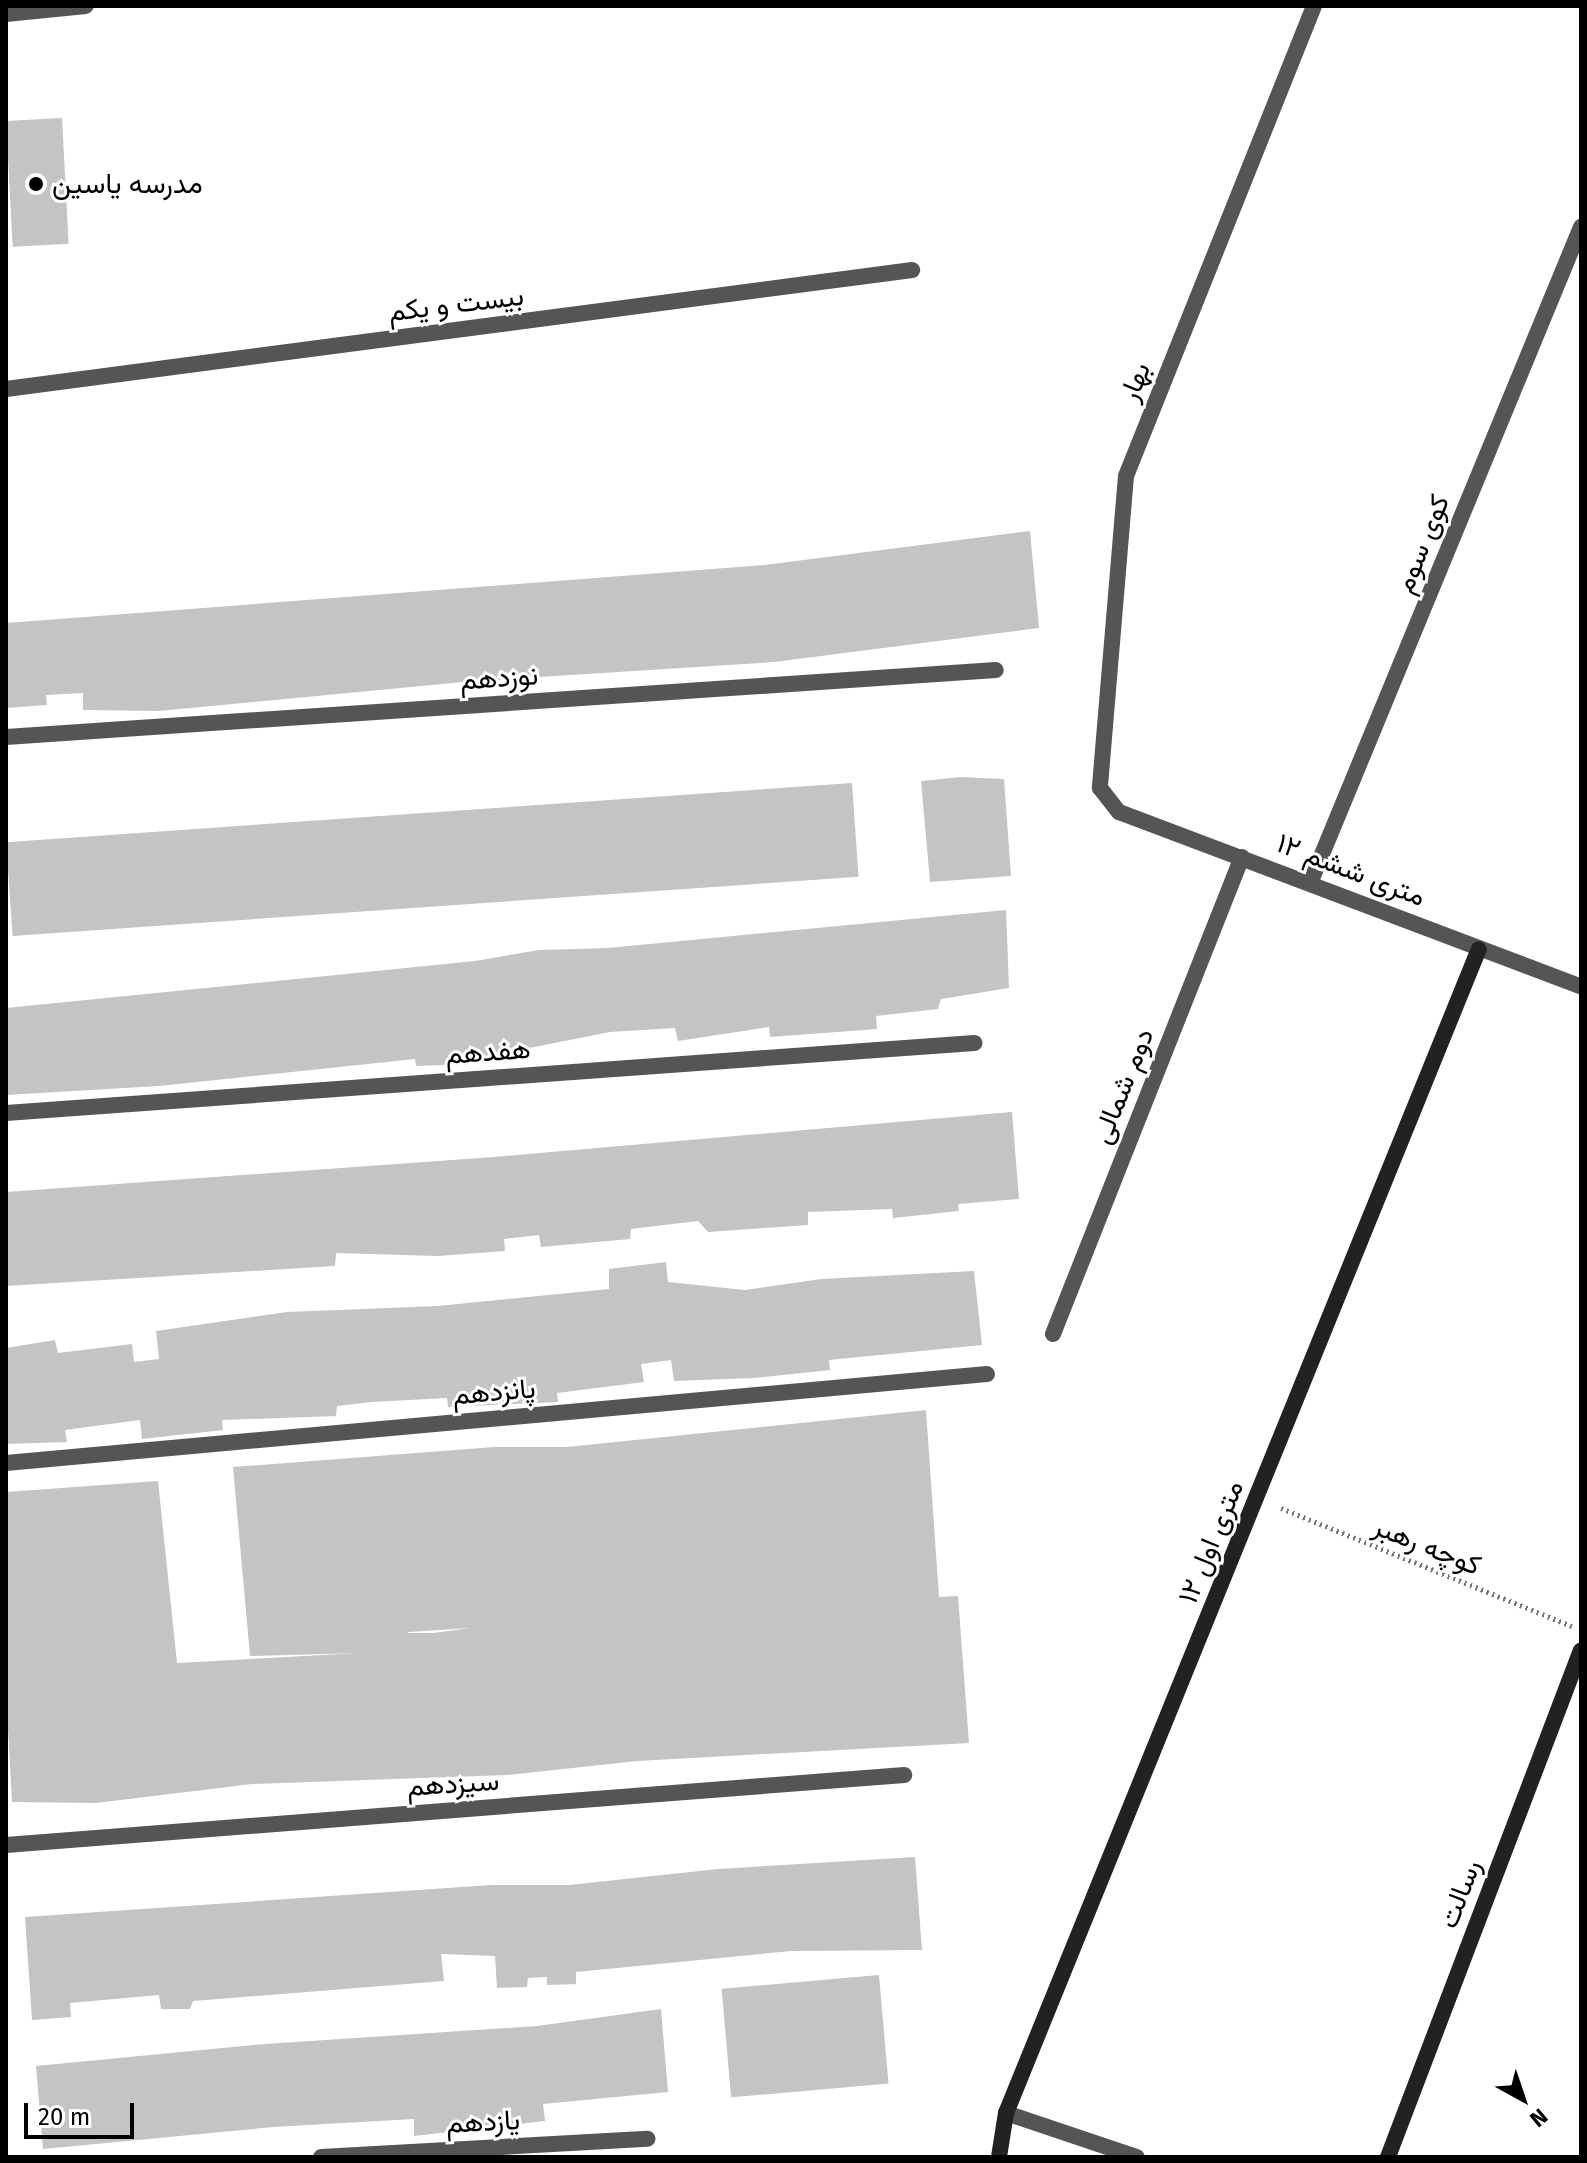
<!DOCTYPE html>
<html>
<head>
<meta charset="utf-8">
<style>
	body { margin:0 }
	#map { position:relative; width:1587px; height:2163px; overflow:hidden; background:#fff; font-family:"Fira Sans",Vazirmatn,sans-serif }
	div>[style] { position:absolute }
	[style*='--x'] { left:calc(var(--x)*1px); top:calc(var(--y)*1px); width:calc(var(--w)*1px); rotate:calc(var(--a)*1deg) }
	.building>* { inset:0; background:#c4c4c4; transform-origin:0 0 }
	.path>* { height:5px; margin-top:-2.5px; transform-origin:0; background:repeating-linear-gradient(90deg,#777 0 2px,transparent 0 6px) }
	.street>* { height:16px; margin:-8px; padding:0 8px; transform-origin:8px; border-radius:8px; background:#555 }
	.secondary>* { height:16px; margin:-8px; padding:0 8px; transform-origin:8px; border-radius:8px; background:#222 }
	.dots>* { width:22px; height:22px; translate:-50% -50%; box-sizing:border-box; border:4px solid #fff; border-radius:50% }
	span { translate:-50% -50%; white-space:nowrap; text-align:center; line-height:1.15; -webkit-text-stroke:6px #fff; paint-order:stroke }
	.poi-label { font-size:28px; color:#000 }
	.left { translate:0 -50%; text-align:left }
	.street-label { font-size:28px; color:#000 }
	.frame { position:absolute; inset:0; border:8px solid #000; pointer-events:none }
	.north { position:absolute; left:1483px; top:2059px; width:80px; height:80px; -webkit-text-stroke:6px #fff; paint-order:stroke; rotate:140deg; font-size:22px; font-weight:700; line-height:32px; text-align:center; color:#000 }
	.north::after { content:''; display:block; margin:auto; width:28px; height:36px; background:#000; clip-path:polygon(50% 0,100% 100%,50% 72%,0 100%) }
	.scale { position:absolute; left:24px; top:2103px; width:110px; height:36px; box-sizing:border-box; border:4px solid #000; border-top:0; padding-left:10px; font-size:24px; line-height:28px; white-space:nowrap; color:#000; -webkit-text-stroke:6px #fff; paint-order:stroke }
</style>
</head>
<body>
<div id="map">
	<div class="building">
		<div style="left:62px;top:118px;width:126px;height:56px;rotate:87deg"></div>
		<div style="clip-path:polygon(1030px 531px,1039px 628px,774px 662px,463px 682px,159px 711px,83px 710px,83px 693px,46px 695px,47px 705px,6px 708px,6px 623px,765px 565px)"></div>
		<div style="clip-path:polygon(961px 777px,1004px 779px,1011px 876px,930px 882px,921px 781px)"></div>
		<div style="left:852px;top:783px;width:94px;height:848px;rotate:86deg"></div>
		<div style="clip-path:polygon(1006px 910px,1009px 988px,941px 999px,938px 1009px,876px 1016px,877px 1029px,770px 1037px,769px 1027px,678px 1041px,675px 1028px,610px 1032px,489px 1056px,473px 1064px,416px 1066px,415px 1059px,159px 1086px,6px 1095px,6px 1008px,475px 961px,539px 950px,608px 948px)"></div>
		<div style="clip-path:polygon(1012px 1112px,1019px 1199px,958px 1204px,959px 1211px,893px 1218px,892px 1209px,808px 1212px,808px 1225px,708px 1232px,698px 1221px,631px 1229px,630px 1239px,541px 1247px,539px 1235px,504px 1239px,505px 1251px,438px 1256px,336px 1253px,335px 1266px,6px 1286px,6px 1192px,494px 1157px)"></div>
		<div style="clip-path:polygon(666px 1262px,668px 1282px,745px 1290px,821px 1279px,974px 1271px,982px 1345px,829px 1360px,830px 1370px,754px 1378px,674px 1381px,671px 1360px,641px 1364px,644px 1382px,557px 1393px,558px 1402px,448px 1407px,447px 1398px,372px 1402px,337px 1406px,336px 1416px,222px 1420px,223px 1430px,142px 1439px,140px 1420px,65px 1430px,67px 1442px,6px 1444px,6px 1348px,55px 1340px,58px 1353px,132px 1344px,134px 1362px,159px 1359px,156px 1331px,287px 1312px,438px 1306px,609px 1289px,609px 1269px)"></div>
		<div style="clip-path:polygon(evenodd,926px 1410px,939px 1597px,958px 1596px,969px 1743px,637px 1761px,508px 1775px,252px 1784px,96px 1803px,12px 1802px,6px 1693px,6px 1492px,158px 1481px,177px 1663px,360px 1653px,250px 1656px,233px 1467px,494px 1447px,567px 1447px,926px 1410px,471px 1628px,433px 1633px,408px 1633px,408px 1632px,471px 1628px)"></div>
		<div style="clip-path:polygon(915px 1857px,922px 1950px,791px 1951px,576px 1972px,576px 1984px,547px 1985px,547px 1977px,528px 1978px,527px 1987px,497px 1988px,495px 1956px,441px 1954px,444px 1981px,193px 2001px,190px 2009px,161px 2009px,159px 1995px,70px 2003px,71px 2017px,32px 2020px,25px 1917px,491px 1885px,569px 1885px,718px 1869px)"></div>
		<div style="left:879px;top:1975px;width:109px;height:158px;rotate:85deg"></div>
		<div style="clip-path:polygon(661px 2009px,668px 2092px,543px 2104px,545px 2121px,414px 2136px,414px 2119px,273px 2127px,43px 2149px,36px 2066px,265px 2044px,537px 2026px)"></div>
	</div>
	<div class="path">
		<div style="--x:1281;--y:1508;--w:314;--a:22.1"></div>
	</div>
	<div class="street">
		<div style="--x:1314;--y:6;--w:506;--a:111.8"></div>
		<div style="--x:1126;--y:476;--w:313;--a:94.8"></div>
		<div style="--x:1100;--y:788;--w:31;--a:52"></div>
		<div style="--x:1119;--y:812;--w:494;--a:20.7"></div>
		<div style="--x:6;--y:14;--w:80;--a:-5.7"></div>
		<div style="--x:6;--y:389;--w:914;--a:-7.48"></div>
		<div style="--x:6;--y:737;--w:992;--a:-3.87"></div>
		<div style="--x:1311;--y:881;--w:708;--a:-67.57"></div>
		<div style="--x:6;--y:1113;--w:971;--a:-4.14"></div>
		<div style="--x:1053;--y:1334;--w:513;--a:-68.39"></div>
		<div style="--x:6;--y:1463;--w:985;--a:-5.18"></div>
		<div style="--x:6;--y:1845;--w:901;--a:-4.46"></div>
		<div style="--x:1006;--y:2113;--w:138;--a:18.6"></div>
		<div style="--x:321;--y:2157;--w:327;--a:-3.2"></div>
	</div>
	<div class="secondary">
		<div style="--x:999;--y:2157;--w:45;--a:-81"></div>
		<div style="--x:1006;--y:2113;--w:1256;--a:-67.89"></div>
		<div style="--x:1388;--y:2157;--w:542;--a:-69.16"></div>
	</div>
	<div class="dots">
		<div style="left:36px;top:184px;background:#000"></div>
	</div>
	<div class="poi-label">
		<span class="left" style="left:52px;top:184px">مدرسه یاسین</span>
	</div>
	<div class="street-label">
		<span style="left:456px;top:304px;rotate:-7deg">بیست و یکم</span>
		<span style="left:1135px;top:382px;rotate:-68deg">بهار</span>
		<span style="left:1422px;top:544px;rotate:-68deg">کوی سوم</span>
		<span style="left:499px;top:678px;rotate:-4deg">نوزدهم</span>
		<span style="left:1351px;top:870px;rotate:21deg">۱۲ متری ششم</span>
		<span style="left:488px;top:1052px;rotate:-4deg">هفدهم</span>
		<span style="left:1123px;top:1086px;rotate:-68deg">دوم شمالی</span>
		<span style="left:494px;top:1392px;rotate:-5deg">پانزدهم</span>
		<span style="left:1211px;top:1542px;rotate:-68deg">۱۲ متری اول</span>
		<span style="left:1427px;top:1546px;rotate:22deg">کوچه رهبر</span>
		<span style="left:453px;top:1784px;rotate:-4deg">سیزدهم</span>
		<span style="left:1460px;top:1894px;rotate:-69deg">رسالت</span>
		<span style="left:483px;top:2122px;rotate:-3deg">یازدهم</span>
	</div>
	<div class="frame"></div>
	<div class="north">N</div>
	<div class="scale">20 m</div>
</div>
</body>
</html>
